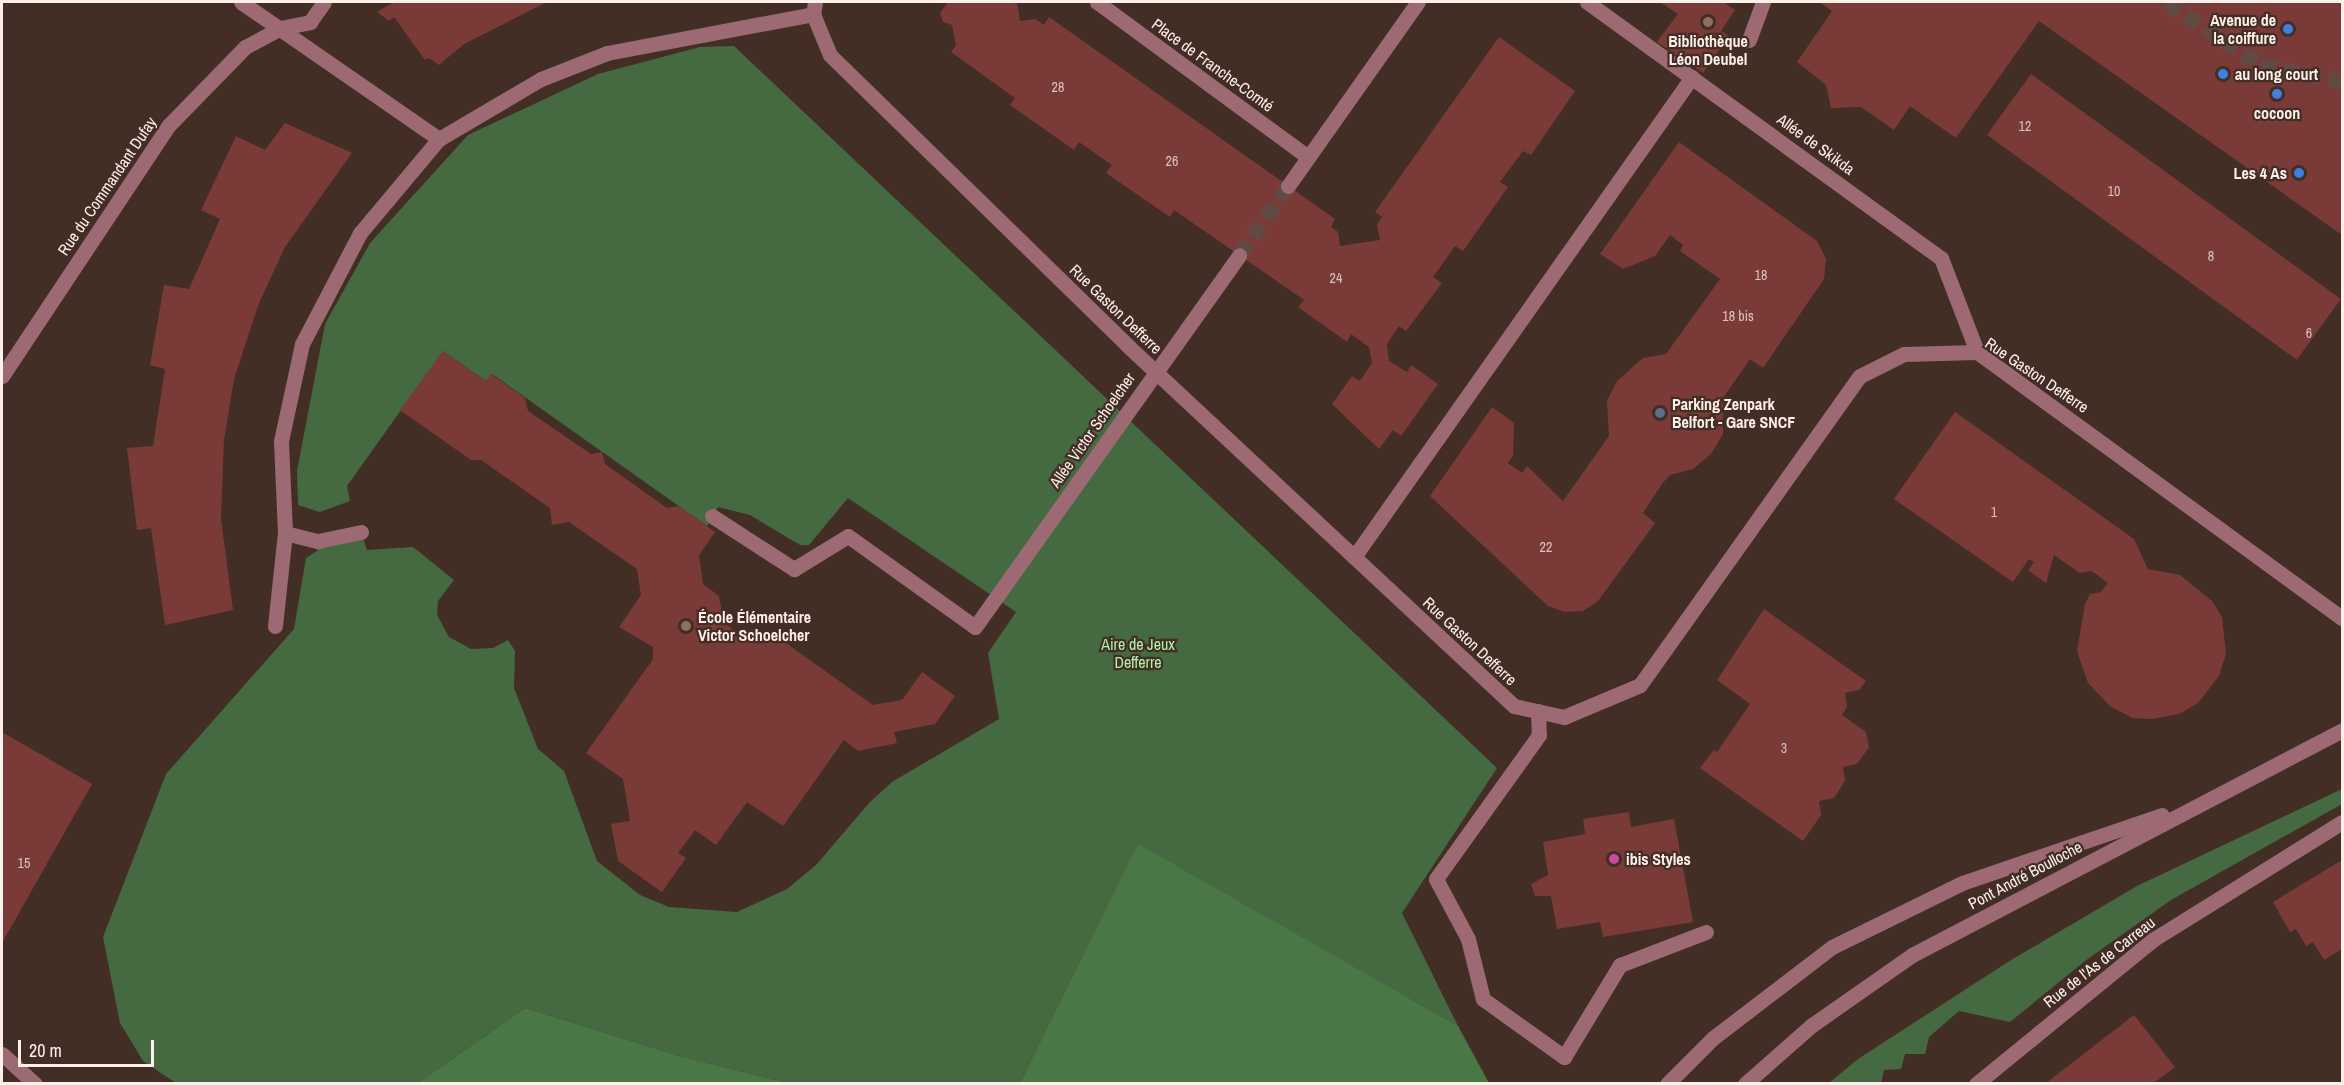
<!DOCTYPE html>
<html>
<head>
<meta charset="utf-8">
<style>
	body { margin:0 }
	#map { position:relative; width:2344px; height:1085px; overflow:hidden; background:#432e25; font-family:"Archivo Narrow",sans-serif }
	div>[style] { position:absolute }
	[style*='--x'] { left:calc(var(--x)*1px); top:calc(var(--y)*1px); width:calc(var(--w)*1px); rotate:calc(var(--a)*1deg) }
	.green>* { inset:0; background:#456941 }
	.forest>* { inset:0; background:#4a7746 }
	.building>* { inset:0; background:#7a3a38; transform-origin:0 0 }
	.minor-tunnel>* { height:15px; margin-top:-7.5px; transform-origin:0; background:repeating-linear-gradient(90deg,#5f4b43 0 15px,transparent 0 23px) }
	.minor>* { height:15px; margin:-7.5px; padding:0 7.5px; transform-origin:7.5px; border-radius:7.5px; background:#9d6a74 }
	.dots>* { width:16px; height:16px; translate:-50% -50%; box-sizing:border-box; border:3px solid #432e25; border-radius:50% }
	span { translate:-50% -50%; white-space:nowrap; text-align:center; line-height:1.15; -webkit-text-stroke:4.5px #432e25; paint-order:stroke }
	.number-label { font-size:14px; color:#dcc2be }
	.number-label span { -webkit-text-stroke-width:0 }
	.poi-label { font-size:16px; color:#fdefea; font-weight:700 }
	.right { translate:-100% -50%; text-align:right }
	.left { translate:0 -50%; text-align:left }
	.street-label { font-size:16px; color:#fdefea }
	.park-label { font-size:16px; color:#aff3a8 }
	.frame { position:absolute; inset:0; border:3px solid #fdefea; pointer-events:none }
	.scale { position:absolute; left:18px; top:1040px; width:136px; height:27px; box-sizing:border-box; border:3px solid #fdefea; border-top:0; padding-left:8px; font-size:18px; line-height:21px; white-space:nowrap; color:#fdefea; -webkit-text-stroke:4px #432e25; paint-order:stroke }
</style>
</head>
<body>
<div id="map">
	<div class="green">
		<div style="clip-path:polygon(734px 46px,1497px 768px,1402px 913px,1458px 1026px,1138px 845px,1020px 1083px,789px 1083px,683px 1057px,525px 1008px,418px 1083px,176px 1083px,143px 1061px,120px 1023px,103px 937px,166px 774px,294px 629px,306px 558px,317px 551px,318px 541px,361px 532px,367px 550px,413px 547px,454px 580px,438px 601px,437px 615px,449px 637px,471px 649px,493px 648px,508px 640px,515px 651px,514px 688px,538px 749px,564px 771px,597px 861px,640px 895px,669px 907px,737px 912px,787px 889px,816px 865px,870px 802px,892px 782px,999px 719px,988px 653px,1016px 612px,848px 498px,809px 545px,800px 545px,750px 515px,718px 507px,707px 526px,492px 374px,486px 381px,443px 351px,347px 486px,350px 501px,320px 512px,298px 505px,297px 471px,325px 324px,370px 243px,468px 135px,598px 74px,700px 47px)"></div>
		<div style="clip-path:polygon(2342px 789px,2342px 804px,2171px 900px,2085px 961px,2010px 1022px,1959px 1011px,1929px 1037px,1925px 1054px,1905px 1054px,1901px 1069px,1884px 1070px,1881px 1083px,1829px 1083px,1858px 1059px,2011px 960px,2137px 886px)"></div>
	</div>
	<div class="forest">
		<div style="clip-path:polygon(1138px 844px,1458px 1026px,1489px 1083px,1020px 1083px)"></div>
		<div style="clip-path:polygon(525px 1008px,683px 1057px,789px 1083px,418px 1083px)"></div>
	</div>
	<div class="building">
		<div style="clip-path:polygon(394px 2px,547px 2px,464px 44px,439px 65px,429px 58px,425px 60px,394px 17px,389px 21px,377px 12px)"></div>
		<div style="clip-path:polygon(948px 2px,1017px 2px,1020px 21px,1035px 19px,1044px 25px,1049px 17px,1335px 219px,1331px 227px,1338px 232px,1340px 246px,1380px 240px,1377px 225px,1382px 217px,1375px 212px,1499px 37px,1575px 91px,1531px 155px,1523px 151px,1500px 182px,1508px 187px,1463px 251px,1455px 246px,1433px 277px,1442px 283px,1406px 331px,1399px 326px,1387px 344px,1389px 361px,1407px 372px,1411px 365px,1438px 384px,1401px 436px,1393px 430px,1379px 449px,1332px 404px,1352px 376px,1360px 381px,1372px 363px,1369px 347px,1351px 334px,1347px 342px,1298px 307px,1304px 300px,1174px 210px,1170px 217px,1106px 173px,1112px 165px,1079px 142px,1074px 150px,1010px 105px,1015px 98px,951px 52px,956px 45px,952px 25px,943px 22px,940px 13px)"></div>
		<div style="clip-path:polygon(1660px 2px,1727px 2px,1726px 4px,1735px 10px,1721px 31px,1729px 36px,1703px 73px,1657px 42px,1678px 14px)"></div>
		<div style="clip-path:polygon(1819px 2px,2342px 2px,2342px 235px,2039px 21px,1956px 138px,1910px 106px,1894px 130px,1861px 107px,1831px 108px,1826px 85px,1797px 62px,1832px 11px)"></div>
		<div style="left:2031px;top:74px;width:383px;height:75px;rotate:36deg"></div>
		<div style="clip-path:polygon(285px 123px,352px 153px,285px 247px,259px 303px,234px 379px,224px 440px,221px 519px,233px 610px,165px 625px,151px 528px,137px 530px,127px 448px,153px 446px,165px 369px,150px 365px,164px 285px,189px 289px,220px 219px,201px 210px,236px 136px,265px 150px)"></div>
		<div style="clip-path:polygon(1679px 142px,1817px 241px,1826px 259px,1824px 279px,1763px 368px,1750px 359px,1723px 398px,1723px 434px,1711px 454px,1693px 469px,1670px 475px,1662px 484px,1643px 513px,1655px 523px,1598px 601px,1583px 611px,1565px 612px,1548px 606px,1430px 496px,1492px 407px,1514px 423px,1513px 456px,1508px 463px,1522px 473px,1527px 466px,1563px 501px,1609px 436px,1607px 401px,1617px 381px,1643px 358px,1666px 354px,1720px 279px,1680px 251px,1683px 245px,1670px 235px,1655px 256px,1623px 269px,1600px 254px)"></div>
		<div style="clip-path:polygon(443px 351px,486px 381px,491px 374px,525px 398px,528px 411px,591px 454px,602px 452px,605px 464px,667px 508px,679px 506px,715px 532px,699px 555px,703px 584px,719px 596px,724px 623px,749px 641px,776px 636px,873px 705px,902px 700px,922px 672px,955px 696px,935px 724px,894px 732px,897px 743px,858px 751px,844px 740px,783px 826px,747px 802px,716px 845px,695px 830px,678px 853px,686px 858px,662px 892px,618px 861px,611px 824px,630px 821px,623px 779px,586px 753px,653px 659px,653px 647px,619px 627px,641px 595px,637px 569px,569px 522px,552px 525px,550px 508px,481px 460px,471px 460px,400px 410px)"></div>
		<div style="clip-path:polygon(1955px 412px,2134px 539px,2148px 569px,2180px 575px,2213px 602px,2222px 617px,2226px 654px,2219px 676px,2198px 703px,2179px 714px,2152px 719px,2132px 718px,2110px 706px,2088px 683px,2077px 651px,2085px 604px,2090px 594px,2101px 592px,2108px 583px,2092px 571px,2080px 573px,2054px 555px,2046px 583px,2028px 570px,2034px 562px,2029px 559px,2013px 582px,1894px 499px)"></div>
		<div style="clip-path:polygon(1764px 609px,1866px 681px,1859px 690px,1845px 693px,1847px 707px,1842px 715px,1866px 732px,1869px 747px,1857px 764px,1843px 767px,1845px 781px,1834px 798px,1819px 801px,1821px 815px,1803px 841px,1700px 768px,1714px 750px,1717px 752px,1750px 704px,1717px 680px)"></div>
		<div style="clip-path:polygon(2px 732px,92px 784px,2px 943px)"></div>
		<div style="clip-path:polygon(1629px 812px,1631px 827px,1674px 819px,1693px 922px,1603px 937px,1600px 922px,1557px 929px,1551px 896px,1535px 896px,1531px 884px,1548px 875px,1543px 842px,1585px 834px,1583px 819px)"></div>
		<div style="clip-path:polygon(2342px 860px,2342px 949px,2324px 960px,2313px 942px,2306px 946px,2296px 929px,2290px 932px,2273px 902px)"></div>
		<div style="clip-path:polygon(2134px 1015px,2175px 1067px,2154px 1083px,2046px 1083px)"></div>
	</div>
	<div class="minor-tunnel">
		<div style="--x:2167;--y:2;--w:113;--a:33.8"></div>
		<div style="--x:2261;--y:65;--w:83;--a:11.2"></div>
		<div style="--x:1239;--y:255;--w:85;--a:-54.6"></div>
	</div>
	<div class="minor">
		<div style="--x:241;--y:2;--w:241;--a:34.7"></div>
		<div style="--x:815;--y:2;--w:12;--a:99"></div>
		<div style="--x:813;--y:14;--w:44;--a:67.5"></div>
		<div style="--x:830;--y:55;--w:418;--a:44.3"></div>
		<div style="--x:1129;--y:347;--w:526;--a:43"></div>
		<div style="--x:1514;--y:706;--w:51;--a:12.4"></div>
		<div style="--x:1564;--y:717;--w:82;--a:-22.8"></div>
		<div style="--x:1640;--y:685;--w:379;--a:-54.6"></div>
		<div style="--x:1860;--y:376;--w:49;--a:-26.6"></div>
		<div style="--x:1904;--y:354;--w:73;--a:-1.6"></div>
		<div style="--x:1977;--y:352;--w:452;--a:36.1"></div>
		<div style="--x:1097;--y:2;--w:262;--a:36.3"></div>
		<div style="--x:1587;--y:2;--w:437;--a:35.9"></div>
		<div style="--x:1941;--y:258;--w:101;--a:69"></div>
		<div style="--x:1749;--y:40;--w:40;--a:-69.8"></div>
		<div style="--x:1288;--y:186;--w:225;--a:-54.8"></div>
		<div style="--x:2;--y:376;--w:301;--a:-56.4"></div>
		<div style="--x:169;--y:125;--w:109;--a:-45.7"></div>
		<div style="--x:245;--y:47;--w:40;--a:-28"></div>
		<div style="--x:280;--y:28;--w:31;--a:-11"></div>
		<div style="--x:310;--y:22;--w:24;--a:-55"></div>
		<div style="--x:712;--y:516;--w:98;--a:32.9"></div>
		<div style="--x:794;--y:569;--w:63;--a:-31.4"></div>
		<div style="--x:848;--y:536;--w:156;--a:35.6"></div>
		<div style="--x:975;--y:627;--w:456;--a:-54.6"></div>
		<div style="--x:285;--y:533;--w:34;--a:14"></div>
		<div style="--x:318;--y:541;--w:44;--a:-11.8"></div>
		<div style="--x:1354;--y:557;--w:587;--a:-54.85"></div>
		<div style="--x:275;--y:626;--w:94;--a:-83.9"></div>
		<div style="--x:285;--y:533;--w:92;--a:-92.5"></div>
		<div style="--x:281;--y:441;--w:99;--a:-77.8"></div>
		<div style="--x:302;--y:344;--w:125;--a:-62.4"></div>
		<div style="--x:360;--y:233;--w:123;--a:-50"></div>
		<div style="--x:439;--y:139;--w:118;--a:-30.5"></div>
		<div style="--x:541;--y:79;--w:71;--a:-21.5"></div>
		<div style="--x:607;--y:53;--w:210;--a:-10.7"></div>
		<div style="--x:1538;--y:711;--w:24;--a:88"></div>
		<div style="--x:1539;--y:735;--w:177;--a:125.6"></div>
		<div style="--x:1436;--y:879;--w:68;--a:61.9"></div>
		<div style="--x:1468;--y:939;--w:62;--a:76"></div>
		<div style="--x:1483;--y:999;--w:100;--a:35.6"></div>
		<div style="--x:1564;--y:1057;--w:108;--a:-58.7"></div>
		<div style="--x:1620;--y:965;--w:92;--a:-21"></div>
		<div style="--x:2;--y:1054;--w:45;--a:42.3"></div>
		<div style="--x:1667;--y:1084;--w:65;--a:-45"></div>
		<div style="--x:1713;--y:1038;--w:150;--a:-37.4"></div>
		<div style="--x:1832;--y:947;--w:145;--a:-26.2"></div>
		<div style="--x:1962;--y:883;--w:211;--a:-18.8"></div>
		<div style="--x:1745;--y:1084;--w:89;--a:-41.4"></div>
		<div style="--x:1812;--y:1025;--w:122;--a:-35"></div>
		<div style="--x:1912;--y:955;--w:485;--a:-27.6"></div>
		<div style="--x:1976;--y:1084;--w:230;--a:-39.2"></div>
		<div style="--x:2154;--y:939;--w:221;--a:-31.9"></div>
	</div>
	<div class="dots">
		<div style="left:1708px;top:22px;background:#8d6e63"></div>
		<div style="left:2288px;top:29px;background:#3f7fe0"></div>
		<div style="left:2223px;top:74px;background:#3f7fe0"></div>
		<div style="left:2277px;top:94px;background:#3f7fe0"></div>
		<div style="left:2299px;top:173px;background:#3f7fe0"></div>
		<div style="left:1660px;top:413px;background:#5c6f8a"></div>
		<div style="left:686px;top:626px;background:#8d6e63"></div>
		<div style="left:1614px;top:859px;background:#d1479c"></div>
	</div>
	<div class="number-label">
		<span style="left:1058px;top:87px">28</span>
		<span style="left:2025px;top:126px">12</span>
		<span style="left:1172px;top:161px">26</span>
		<span style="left:2114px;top:191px">10</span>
		<span style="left:2211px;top:256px">8</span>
		<span style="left:1761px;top:275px">18</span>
		<span style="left:1336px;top:278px">24</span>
		<span style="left:1738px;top:316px">18 bis</span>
		<span style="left:2309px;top:333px">6</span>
		<span style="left:1994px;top:512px">1</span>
		<span style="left:1546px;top:547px">22</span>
		<span style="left:1784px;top:748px">3</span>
		<span style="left:24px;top:863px">15</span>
	</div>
	<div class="poi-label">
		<span class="right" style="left:2276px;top:29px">Avenue de<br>la coiffure</span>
		<span style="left:1708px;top:50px">Bibliothèque<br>Léon Deubel</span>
		<span class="left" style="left:2235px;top:74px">au long court</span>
		<span style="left:2277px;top:113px">cocoon</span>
		<span class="right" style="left:2287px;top:173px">Les 4 As</span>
		<span class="left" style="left:1672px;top:413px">Parking Zenpark<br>Belfort - Gare SNCF</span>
		<span class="left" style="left:698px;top:626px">École Élémentaire<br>Victor Schoelcher</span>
		<span class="left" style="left:1626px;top:859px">ibis Styles</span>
	</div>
	<div class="street-label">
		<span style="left:1213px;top:65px;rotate:36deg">Place de Franche-Comté</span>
		<span style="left:1816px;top:144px;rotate:36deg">Allée de Skikda</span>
		<span style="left:107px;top:186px;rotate:-56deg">Rue du Commandant Dufay</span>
		<span style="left:1116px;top:309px;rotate:44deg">Rue Gaston Defferre</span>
		<span style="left:2037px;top:375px;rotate:34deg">Rue Gaston Defferre</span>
		<span style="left:1092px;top:430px;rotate:-55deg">Allée Victor Schoelcher</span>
		<span style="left:1470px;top:641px;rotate:43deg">Rue Gaston Defferre</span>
		<span style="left:2025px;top:875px;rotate:-28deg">Pont André Boulloche</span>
		<span style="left:2099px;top:962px;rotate:-38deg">Rue de l'As de Carreau</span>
	</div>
	<div class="park-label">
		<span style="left:1138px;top:653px">Aire de Jeux<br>Defferre</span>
	</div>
	<div class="frame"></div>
	<div class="scale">20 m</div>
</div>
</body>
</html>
